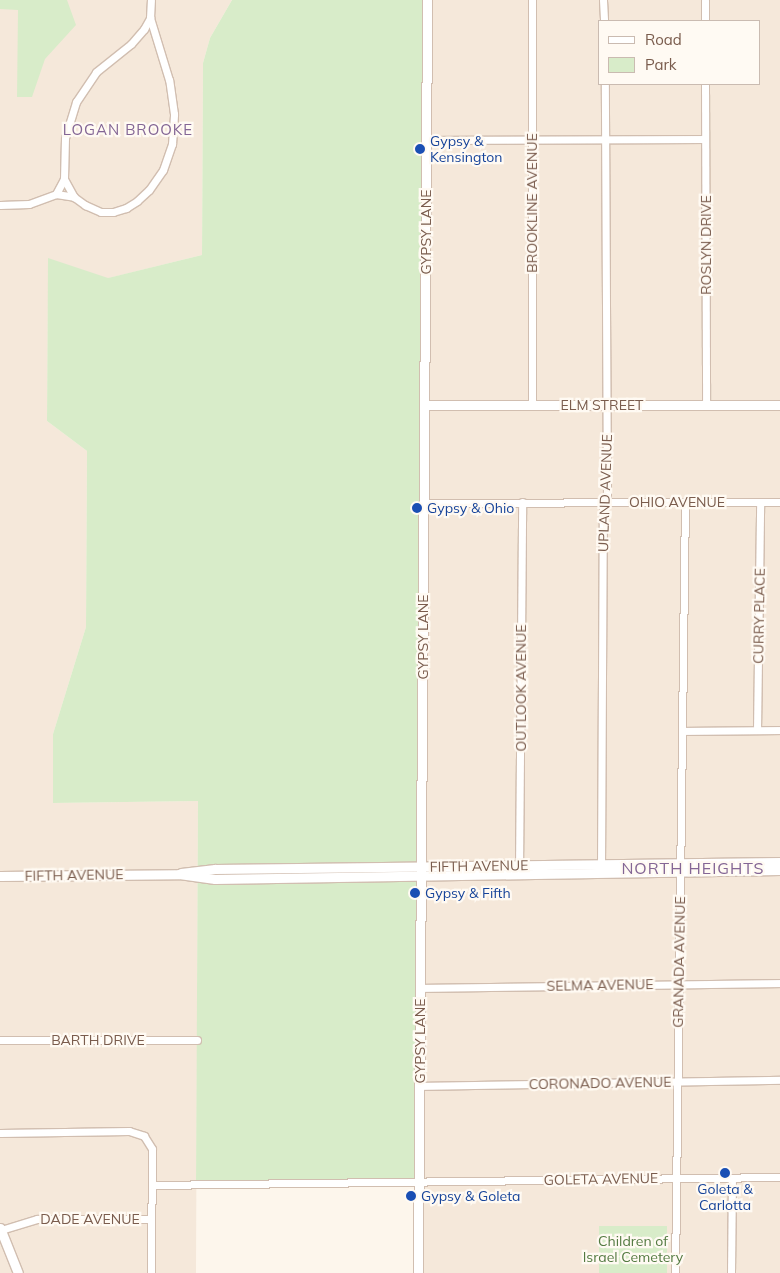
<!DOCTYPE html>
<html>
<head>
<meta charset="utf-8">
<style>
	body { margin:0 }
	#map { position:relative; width:780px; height:1273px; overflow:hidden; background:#fdf6ec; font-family:Mulish,sans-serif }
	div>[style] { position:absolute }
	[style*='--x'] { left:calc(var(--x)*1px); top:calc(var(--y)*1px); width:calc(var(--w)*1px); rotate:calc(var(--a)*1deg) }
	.residential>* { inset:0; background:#f5e8da; transform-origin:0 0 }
	.green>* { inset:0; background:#d8ecc9; transform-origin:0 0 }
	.roads { filter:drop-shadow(1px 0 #d1beb0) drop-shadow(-1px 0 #d1beb0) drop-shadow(0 1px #d1beb0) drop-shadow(0 -1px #d1beb0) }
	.minor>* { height:7px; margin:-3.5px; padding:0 3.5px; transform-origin:3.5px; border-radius:3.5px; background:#fff }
	.tertiary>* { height:9px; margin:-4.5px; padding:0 4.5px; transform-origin:4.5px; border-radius:4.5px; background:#fff }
	.dots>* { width:14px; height:14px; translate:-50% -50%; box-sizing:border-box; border:2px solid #fffaf3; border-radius:50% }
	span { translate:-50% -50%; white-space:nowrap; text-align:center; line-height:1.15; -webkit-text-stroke:4.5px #fffaf3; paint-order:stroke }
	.transit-label { font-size:14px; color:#164399 }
	.left { translate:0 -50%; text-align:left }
	.street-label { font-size:14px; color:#7a5c4d }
	.park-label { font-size:14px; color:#537a41 }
	.neighbourhood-label { font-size:15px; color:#846695; letter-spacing:1px }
	.quarter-label { font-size:16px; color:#846695; letter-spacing:1px }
	.legend { position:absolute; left:598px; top:20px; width:162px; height:65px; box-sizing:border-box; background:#fffaf3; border:1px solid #cabbb1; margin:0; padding:6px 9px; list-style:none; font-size:15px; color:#7a5c4d }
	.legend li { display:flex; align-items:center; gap:10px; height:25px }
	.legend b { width:25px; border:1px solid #cabbb1 }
</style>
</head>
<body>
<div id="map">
	<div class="residential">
		<div style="clip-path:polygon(0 0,232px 0,210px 38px,203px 63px,202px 255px,48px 293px,47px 421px,87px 451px,86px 627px,53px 734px,53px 803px,198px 801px,196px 1273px,0 1273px)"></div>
		<div style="clip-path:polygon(evenodd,427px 0,780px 0,780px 862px,421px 867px,427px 0,599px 21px,759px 21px,759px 84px,599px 84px,599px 21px)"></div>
		<div style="left:780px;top:870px;width:403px;height:359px;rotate:90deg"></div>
	</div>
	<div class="green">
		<div style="clip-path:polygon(0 0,67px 0,76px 25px,45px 59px,32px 97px,17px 97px,18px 10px,0 9px)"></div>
		<div style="clip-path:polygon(232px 0,427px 0,421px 867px,780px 862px,421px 876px,419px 1182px,196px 1185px,198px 801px,53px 803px,53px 734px,86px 627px,87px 451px,47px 421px,48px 258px,108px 278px,202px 255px,203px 63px,210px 38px)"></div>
		<div style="left:599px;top:1226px;width:68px;height:47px"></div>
	</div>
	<div class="roads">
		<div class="minor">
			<div style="--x:603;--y:0;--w:21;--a:87"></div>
			<div style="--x:705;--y:0;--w:21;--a:90"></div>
			<div style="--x:705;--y:84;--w:321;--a:89.8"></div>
			<div style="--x:426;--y:140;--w:279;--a:-0.2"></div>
			<div style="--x:64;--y:179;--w:21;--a:61"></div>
			<div style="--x:74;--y:197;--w:14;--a:36"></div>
			<div style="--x:85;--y:205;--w:17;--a:24"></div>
			<div style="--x:101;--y:212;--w:12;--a:0"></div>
			<div style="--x:113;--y:212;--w:14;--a:-17"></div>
			<div style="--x:126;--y:208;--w:13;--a:-32"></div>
			<div style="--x:137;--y:201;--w:16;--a:-43"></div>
			<div style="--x:149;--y:190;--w:24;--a:-55"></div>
			<div style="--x:163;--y:170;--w:28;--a:-71"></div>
			<div style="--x:172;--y:144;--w:30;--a:-86"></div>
			<div style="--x:174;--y:114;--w:34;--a:-98"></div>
			<div style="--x:169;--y:80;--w:65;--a:-107"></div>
			<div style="--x:56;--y:194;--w:18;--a:9"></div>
			<div style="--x:0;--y:205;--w:29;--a:-2"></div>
			<div style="--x:29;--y:204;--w:29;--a:-20"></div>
			<div style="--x:56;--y:194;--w:17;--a:-62"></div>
			<div style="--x:64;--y:179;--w:41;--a:-88.6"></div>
			<div style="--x:65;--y:138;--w:38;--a:-73"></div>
			<div style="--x:76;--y:102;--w:36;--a:-56"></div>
			<div style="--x:96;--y:72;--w:45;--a:-38.7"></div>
			<div style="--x:131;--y:44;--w:20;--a:-49"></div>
			<div style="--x:144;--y:29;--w:13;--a:-61"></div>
			<div style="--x:150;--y:18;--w:18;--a:-87"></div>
			<div style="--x:532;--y:405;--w:405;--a:-90"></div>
			<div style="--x:424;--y:503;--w:356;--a:-0.2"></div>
			<div style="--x:757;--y:730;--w:228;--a:-89.2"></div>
			<div style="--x:682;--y:731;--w:98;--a:-0.6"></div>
			<div style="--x:601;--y:868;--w:357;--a:-89.7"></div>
			<div style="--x:603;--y:511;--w:16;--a:-76"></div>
			<div style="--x:607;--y:495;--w:411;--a:-90.3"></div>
			<div style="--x:519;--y:869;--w:367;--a:-89.5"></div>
			<div style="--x:420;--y:988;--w:360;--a:-0.8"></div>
			<div style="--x:0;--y:1040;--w:197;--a:0"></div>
			<div style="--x:419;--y:1086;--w:361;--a:-1"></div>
			<div style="--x:0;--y:1133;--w:129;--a:-0.9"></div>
			<div style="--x:129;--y:1131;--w:16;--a:18"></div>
			<div style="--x:144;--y:1136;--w:15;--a:58"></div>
			<div style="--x:152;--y:1149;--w:124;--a:90.5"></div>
			<div style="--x:152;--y:1185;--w:628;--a:-0.73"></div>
			<div style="--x:1;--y:1230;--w:38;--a:-17"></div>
			<div style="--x:37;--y:1219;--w:114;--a:0"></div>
			<div style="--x:675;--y:1273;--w:771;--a:-89.26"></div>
			<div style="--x:731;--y:1273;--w:95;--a:-89.4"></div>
		</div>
		<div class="tertiary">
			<div style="--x:424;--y:405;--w:356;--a:0"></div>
			<div style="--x:181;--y:873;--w:34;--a:-7"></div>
			<div style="--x:215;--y:869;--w:565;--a:-0.71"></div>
			<div style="--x:0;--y:876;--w:179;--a:-0.6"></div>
			<div style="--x:179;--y:874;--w:36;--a:8"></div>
			<div style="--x:215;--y:879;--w:565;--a:-0.91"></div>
			<div style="--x:0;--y:1228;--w:48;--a:68.2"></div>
			<div style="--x:418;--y:1273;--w:1273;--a:-89.59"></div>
		</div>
	</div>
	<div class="dots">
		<div style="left:420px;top:149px;background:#1a4fb4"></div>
		<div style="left:417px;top:508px;background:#1a4fb4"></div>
		<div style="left:415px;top:893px;background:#1a4fb4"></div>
		<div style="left:725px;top:1173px;background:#1a4fb4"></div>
		<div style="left:411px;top:1196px;background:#1a4fb4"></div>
	</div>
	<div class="transit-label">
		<span class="left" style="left:430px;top:149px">Gypsy &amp;<br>Kensington</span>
		<span class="left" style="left:427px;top:508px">Gypsy &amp; Ohio</span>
		<span class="left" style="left:425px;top:893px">Gypsy &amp; Fifth</span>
		<span style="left:725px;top:1197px">Goleta &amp;<br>Carlotta</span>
		<span class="left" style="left:421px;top:1196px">Gypsy &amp; Goleta</span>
	</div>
	<div class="street-label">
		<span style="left:532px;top:203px;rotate:-90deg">BROOKLINE AVENUE</span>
		<span style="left:426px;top:232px;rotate:-90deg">GYPSY LANE</span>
		<span style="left:706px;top:245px;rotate:-90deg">ROSLYN DRIVE</span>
		<span style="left:602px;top:405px">ELM STREET</span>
		<span style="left:605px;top:493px;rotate:-88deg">UPLAND AVENUE</span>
		<span style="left:677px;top:502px">OHIO AVENUE</span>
		<span style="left:759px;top:616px;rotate:-89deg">CURRY PLACE</span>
		<span style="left:423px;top:637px;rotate:-90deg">GYPSY LANE</span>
		<span style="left:521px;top:688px;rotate:-90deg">OUTLOOK AVENUE</span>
		<span style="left:479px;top:866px;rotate:-1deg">FIFTH AVENUE</span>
		<span style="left:74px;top:875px;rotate:-1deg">FIFTH AVENUE</span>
		<span style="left:679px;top:962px;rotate:-89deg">GRANADA AVENUE</span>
		<span style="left:600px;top:985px;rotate:-1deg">SELMA AVENUE</span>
		<span style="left:98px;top:1040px">BARTH DRIVE</span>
		<span style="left:420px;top:1041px;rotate:-90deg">GYPSY LANE</span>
		<span style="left:600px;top:1083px;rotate:-1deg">CORONADO AVENUE</span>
		<span style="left:601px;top:1179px;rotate:-1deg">GOLETA AVENUE</span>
		<span style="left:90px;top:1219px">DADE AVENUE</span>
	</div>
	<div class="park-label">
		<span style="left:633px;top:1249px">Children of<br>Israel Cemetery</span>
	</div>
	<div class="neighbourhood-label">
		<span style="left:128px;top:130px">LOGAN BROOKE</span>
	</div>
	<div class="quarter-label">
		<span style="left:693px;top:868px">NORTH HEIGHTS</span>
	</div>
	<ul class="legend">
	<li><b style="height:6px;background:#fff"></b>Road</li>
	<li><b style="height:14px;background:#d8ecc9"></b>Park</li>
	</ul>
</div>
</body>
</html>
